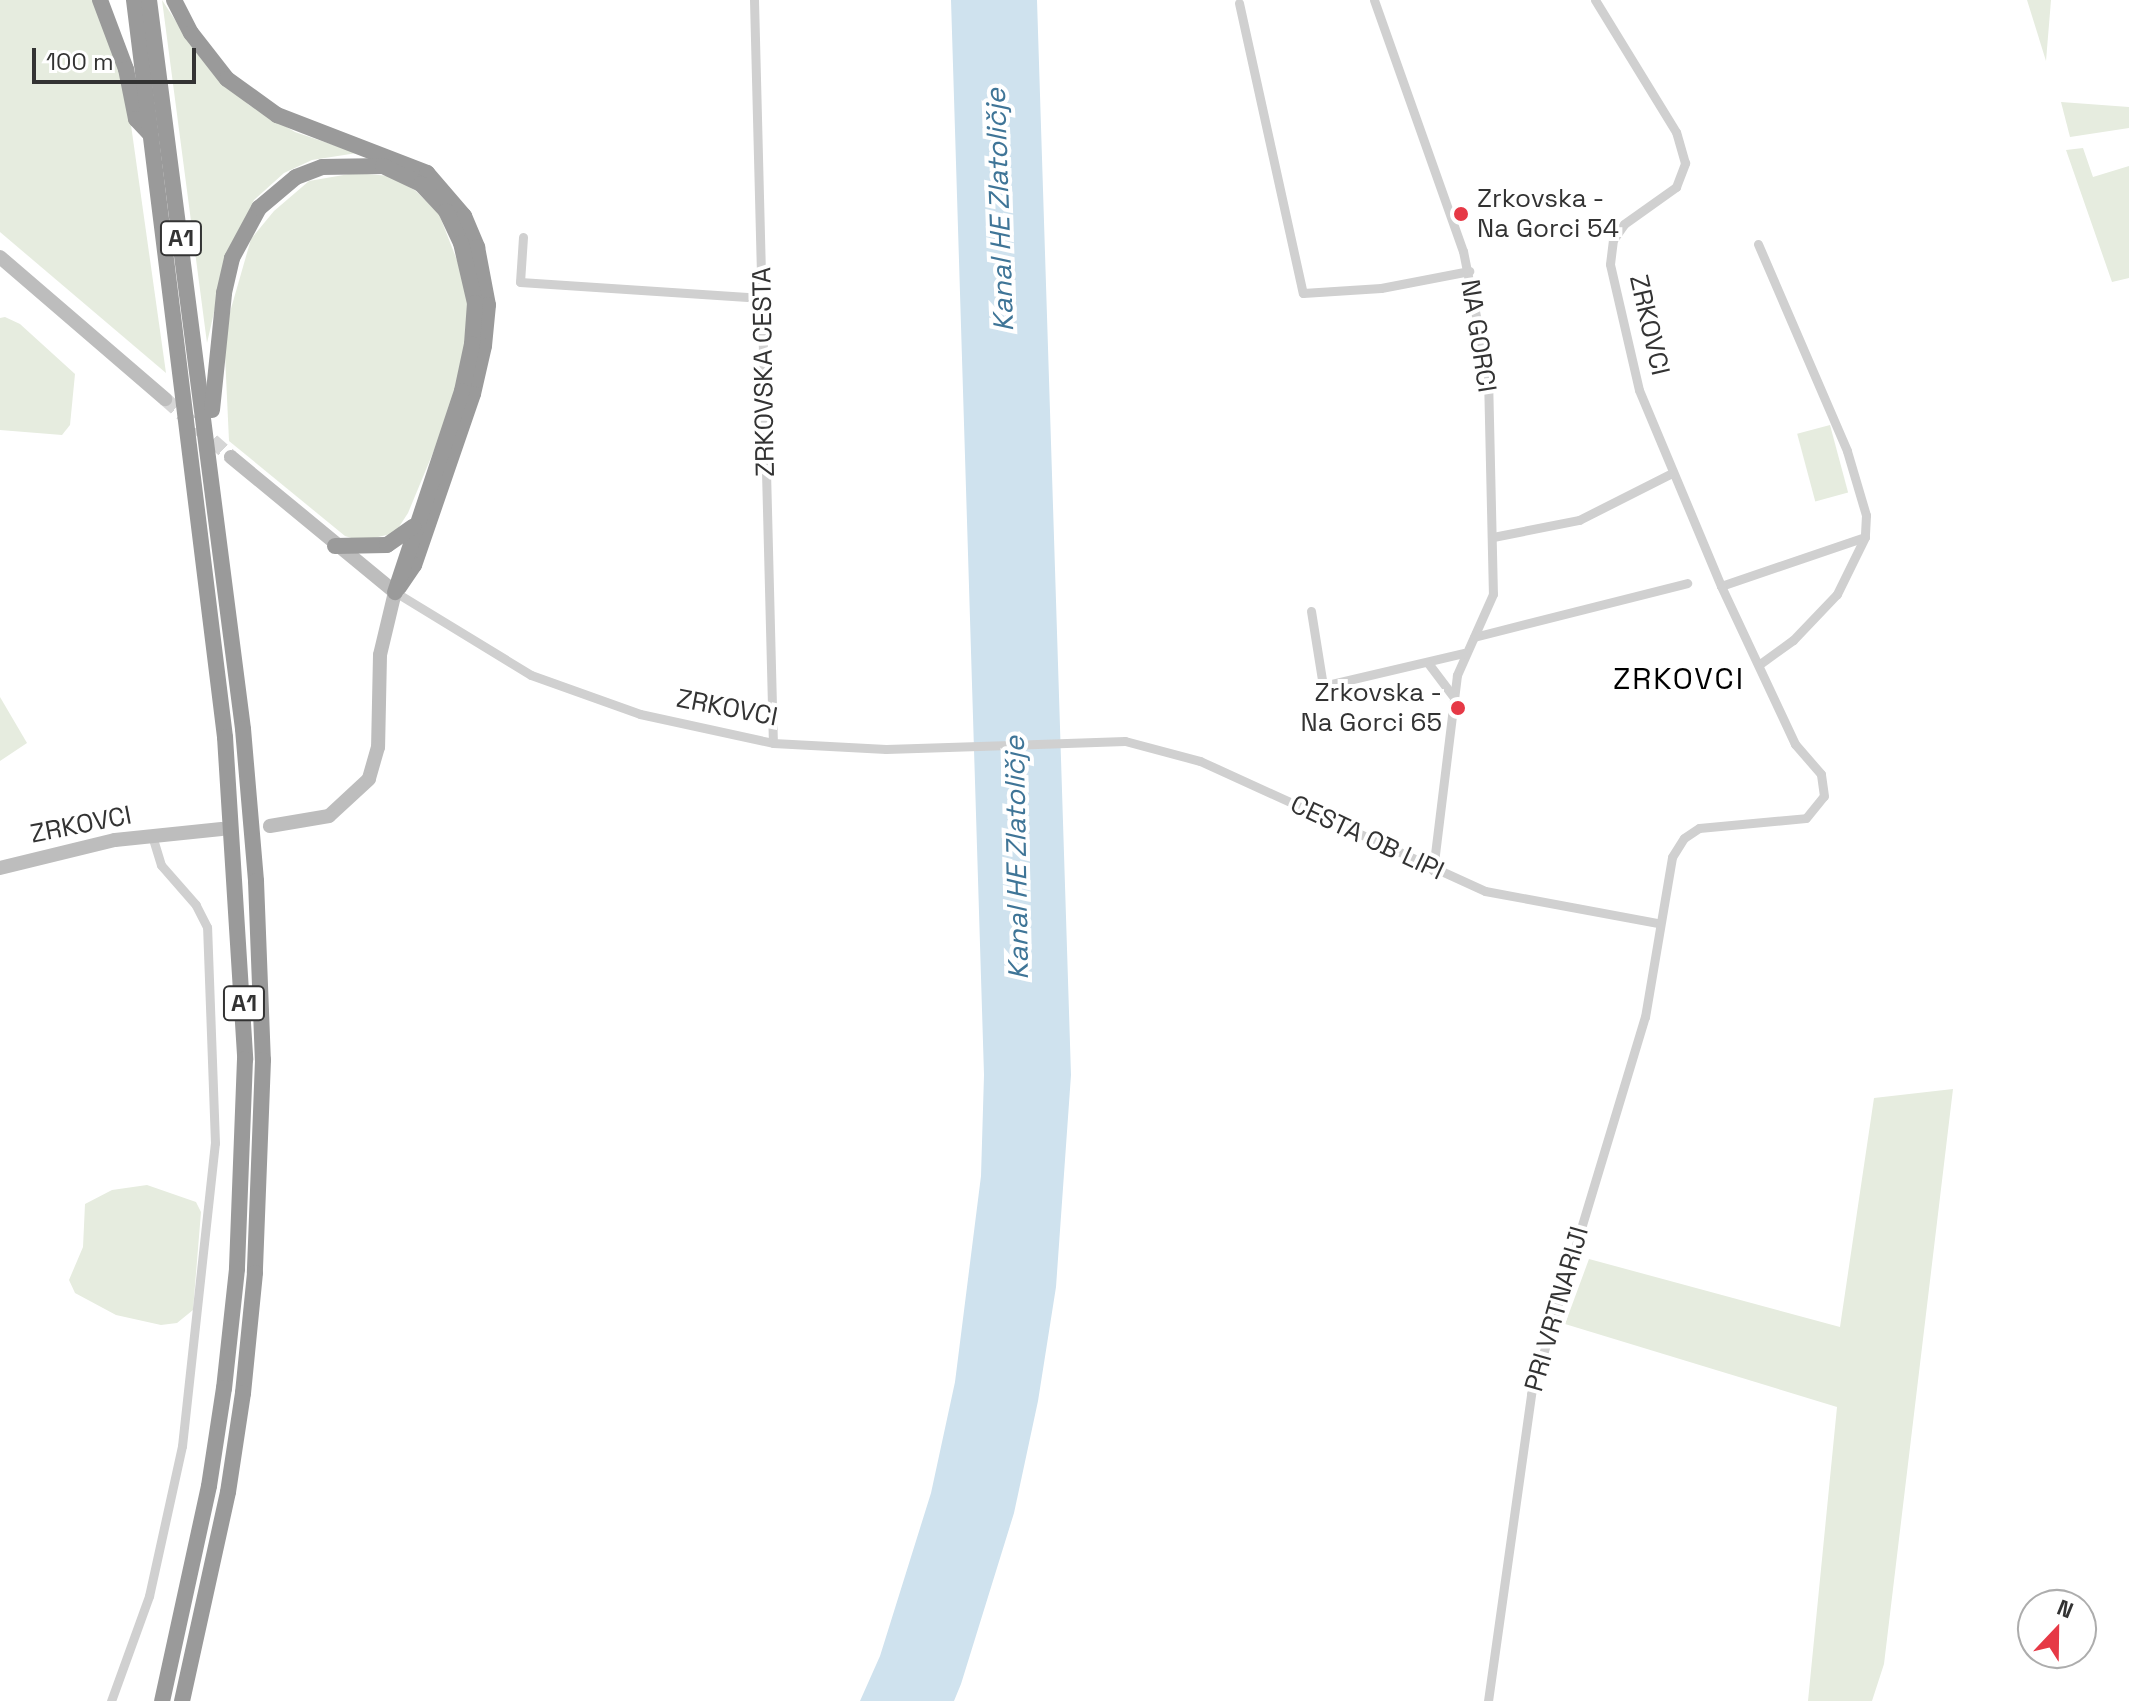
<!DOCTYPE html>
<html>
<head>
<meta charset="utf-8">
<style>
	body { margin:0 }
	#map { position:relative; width:2129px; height:1701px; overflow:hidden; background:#fff; font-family:"Space Grotesk",sans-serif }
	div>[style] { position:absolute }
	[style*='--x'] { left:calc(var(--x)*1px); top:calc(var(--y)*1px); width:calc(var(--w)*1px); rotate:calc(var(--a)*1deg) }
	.green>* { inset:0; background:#e6ecdf; transform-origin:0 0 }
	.water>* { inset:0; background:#cfe2ee }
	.secondary-tunnel>* { height:14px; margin-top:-7px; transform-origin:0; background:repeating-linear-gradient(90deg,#d6d6d6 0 14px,transparent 0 21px) }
	.street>* { height:9px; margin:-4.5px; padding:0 4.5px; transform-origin:4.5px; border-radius:4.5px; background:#d0d0d0 }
	.secondary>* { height:14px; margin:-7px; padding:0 7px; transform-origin:7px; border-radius:7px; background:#bdbdbd }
	.highway>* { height:16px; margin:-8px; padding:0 8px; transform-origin:8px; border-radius:8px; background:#9a9a9a }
	.dots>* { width:22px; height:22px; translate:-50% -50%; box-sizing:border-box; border:4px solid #fff; border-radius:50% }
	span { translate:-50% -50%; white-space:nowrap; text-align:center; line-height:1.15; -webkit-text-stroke:8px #fff; paint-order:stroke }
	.shield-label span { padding:2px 6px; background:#fff; border:2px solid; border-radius:6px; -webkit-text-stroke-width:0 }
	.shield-label { font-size:24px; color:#333; font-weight:700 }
	.poi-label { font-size:26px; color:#333 }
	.left { translate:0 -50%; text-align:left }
	.right { translate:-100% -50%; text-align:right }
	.street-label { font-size:26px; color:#333 }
	.water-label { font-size:28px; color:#3f7597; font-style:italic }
	.quarter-label { font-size:30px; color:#000; letter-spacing:2px }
	.north { position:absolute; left:2017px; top:1589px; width:80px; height:80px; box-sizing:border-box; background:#fff; border:2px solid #adadad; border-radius:50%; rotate:22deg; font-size:22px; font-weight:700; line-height:32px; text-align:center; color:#333 }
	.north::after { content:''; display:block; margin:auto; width:28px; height:36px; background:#e63946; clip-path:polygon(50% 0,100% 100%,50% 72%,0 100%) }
	.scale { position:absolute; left:32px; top:48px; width:164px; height:36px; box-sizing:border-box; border:4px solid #333; border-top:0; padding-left:10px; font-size:24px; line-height:28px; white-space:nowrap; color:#333; -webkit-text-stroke:6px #fff; paint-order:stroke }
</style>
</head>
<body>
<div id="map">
	<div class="green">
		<div style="clip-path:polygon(0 0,93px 0,119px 69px,130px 118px,166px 373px,0 232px)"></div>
		<div style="clip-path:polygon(162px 0,194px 49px,249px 105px,295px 132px,357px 153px,312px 160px,284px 173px,254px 200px,226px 260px,207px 343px)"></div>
		<div style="clip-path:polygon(2027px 0,2051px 0,2046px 61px)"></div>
		<div style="clip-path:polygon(2061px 102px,2129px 107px,2129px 128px,2070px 137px)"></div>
		<div style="clip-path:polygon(2083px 148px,2093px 177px,2129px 166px,2129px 278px,2112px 282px,2066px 150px)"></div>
		<div style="clip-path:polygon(355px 173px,390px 176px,416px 191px,439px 214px,467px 286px,469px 324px,452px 407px,408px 513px,395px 533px,361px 541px,345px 536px,229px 441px,224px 333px,251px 239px,274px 211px,309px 181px)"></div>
		<div style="clip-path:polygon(5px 317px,20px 324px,75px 374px,70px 425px,62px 435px,0 430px,0 318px)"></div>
		<div style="left:1830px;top:425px;width:70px;height:34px;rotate:75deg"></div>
		<div style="clip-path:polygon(0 697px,27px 743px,0 761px)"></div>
		<div style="clip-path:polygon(1953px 1089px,1884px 1664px,1872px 1701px,1808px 1701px,1837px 1407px,1565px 1324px,1589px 1259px,1840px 1327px,1874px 1098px)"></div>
		<div style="clip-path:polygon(147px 1185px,196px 1202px,201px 1212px,193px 1310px,177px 1323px,161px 1325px,116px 1315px,75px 1293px,69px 1280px,83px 1247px,85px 1204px,112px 1190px)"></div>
	</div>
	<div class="water">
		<div style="clip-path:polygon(951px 0,1037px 0,1071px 1075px,1056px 1287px,1038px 1401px,1014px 1513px,961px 1684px,954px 1701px,860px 1701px,880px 1656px,931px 1493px,955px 1382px,981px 1176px,984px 1075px)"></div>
	</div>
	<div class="secondary-tunnel">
		<div style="--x:165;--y:399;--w:88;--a:41.3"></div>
	</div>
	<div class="street">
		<div style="--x:754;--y:0;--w:743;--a:88.54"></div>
		<div style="--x:1374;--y:0;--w:266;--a:70.5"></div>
		<div style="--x:1463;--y:251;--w:127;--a:78.7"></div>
		<div style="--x:1488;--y:376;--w:218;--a:88.7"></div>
		<div style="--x:1493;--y:594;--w:89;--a:114"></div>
		<div style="--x:1457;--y:675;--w:197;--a:97"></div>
		<div style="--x:1239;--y:3;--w:297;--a:77.6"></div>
		<div style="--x:1303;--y:293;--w:78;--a:-3.7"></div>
		<div style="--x:1381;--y:288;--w:90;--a:-10.9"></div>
		<div style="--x:523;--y:237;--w:45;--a:93.8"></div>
		<div style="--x:520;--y:282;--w:243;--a:3.8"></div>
		<div style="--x:1758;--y:244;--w:225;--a:66.7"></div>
		<div style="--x:1847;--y:451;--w:67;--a:73.5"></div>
		<div style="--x:1866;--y:515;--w:22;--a:93"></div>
		<div style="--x:1865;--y:537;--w:64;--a:116.2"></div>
		<div style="--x:1837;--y:594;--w:64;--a:133.7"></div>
		<div style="--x:1793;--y:640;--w:39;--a:144"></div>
		<div style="--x:1493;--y:537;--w:88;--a:-11.2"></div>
		<div style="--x:1579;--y:520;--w:102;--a:-26.8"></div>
		<div style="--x:1721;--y:586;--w:152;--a:-18.8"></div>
		<div style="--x:395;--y:592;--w:159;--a:31.4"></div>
		<div style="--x:531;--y:675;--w:116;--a:19.7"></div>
		<div style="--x:640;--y:714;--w:136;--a:12.3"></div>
		<div style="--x:773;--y:743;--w:113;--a:3"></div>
		<div style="--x:886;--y:749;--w:239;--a:-1.9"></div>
		<div style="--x:1125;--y:741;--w:78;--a:14.9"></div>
		<div style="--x:1200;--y:761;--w:313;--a:24.5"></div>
		<div style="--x:1485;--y:891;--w:176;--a:10.5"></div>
		<div style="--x:1311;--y:611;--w:76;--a:80.9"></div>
		<div style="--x:1323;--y:686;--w:145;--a:-13.2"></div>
		<div style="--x:1474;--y:637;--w:220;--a:-14.2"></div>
		<div style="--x:1428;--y:663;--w:41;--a:52.9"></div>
		<div style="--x:111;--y:1701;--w:112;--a:-70.1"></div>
		<div style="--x:149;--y:1596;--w:154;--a:-77.6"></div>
		<div style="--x:182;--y:1446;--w:305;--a:-83.8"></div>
		<div style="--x:215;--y:1143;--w:216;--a:-92.1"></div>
		<div style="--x:207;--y:927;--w:25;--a:-117"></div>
		<div style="--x:196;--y:905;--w:53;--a:-131.2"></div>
		<div style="--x:161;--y:865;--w:30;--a:-107"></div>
		<div style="--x:1488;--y:1701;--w:310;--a:-82"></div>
		<div style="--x:1531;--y:1394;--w:394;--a:-73.2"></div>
		<div style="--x:1645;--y:1017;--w:162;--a:-80.4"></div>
		<div style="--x:1672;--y:857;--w:22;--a:-58"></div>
		<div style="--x:1684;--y:838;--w:18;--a:-34"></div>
		<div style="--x:1699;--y:828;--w:107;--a:-5.3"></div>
		<div style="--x:1806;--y:818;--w:28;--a:-51"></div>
		<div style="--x:1824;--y:796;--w:22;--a:-98"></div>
		<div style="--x:1821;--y:774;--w:40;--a:-131"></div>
		<div style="--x:1795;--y:744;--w:174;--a:-115.1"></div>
		<div style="--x:1721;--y:586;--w:212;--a:-112.7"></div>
		<div style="--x:1639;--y:390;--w:129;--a:-103"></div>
		<div style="--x:1610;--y:264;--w:24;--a:-83"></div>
		<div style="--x:1613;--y:240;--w:19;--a:-55"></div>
		<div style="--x:1624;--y:224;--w:64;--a:-35.4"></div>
		<div style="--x:1676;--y:187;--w:26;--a:-69"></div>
		<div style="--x:1685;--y:163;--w:32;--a:-106"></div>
		<div style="--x:1676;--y:132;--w:155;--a:-121.5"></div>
	</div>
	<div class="secondary">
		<div style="--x:0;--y:257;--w:218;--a:40.7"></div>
		<div style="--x:231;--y:457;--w:212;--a:39.5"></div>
		<div style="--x:395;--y:592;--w:65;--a:103.4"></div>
		<div style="--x:380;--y:655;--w:92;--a:91.2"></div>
		<div style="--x:378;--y:747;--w:33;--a:106"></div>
		<div style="--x:369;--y:779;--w:54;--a:137.2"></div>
		<div style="--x:329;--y:816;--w:60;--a:170.4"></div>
		<div style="--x:0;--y:868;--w:118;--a:-13.7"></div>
		<div style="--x:115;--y:840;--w:107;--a:-5.9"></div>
	</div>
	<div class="highway">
		<div style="--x:100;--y:0;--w:74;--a:69.4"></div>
		<div style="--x:126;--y:69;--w:51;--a:78.7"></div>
		<div style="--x:136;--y:119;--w:19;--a:47"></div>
		<div style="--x:134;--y:0;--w:743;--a:82.96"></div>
		<div style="--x:225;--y:737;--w:323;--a:86.4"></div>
		<div style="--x:245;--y:1059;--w:210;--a:92.2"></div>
		<div style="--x:237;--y:1269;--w:120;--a:96.2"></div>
		<div style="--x:224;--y:1388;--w:99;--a:98.7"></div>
		<div style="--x:209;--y:1486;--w:220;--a:102.3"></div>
		<div style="--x:149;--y:0;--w:735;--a:82.65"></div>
		<div style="--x:243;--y:729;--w:153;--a:85.1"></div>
		<div style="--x:256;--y:881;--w:179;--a:87.8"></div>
		<div style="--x:263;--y:1060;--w:213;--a:92.2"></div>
		<div style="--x:255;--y:1273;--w:121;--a:95.7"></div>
		<div style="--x:243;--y:1393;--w:100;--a:98.6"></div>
		<div style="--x:228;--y:1492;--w:214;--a:102.4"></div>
		<div style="--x:174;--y:0;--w:37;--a:63"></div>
		<div style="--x:191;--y:33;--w:58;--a:52"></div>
		<div style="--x:227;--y:79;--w:62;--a:35.8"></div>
		<div style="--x:277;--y:115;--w:161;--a:21.1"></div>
		<div style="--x:427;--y:173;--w:57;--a:49.3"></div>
		<div style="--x:464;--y:216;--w:34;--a:67"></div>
		<div style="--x:477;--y:247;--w:59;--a:79.3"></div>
		<div style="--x:488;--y:305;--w:41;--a:95.6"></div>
		<div style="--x:484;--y:346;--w:49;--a:102.9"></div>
		<div style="--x:473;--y:394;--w:181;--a:109"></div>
		<div style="--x:414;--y:565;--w:27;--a:124"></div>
		<div style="--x:212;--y:410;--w:118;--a:-84.1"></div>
		<div style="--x:224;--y:293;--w:36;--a:-77"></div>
		<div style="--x:232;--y:258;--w:57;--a:-61.6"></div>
		<div style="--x:259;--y:208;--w:48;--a:-40"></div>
		<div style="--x:296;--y:177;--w:28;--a:-21"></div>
		<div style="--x:322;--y:167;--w:61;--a:-0.9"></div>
		<div style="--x:383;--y:166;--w:42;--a:25.3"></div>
		<div style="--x:421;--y:184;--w:37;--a:47"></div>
		<div style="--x:446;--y:211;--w:35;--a:65"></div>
		<div style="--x:461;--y:243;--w:62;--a:76.9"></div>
		<div style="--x:475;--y:303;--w:41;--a:94.2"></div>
		<div style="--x:472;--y:344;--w:48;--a:102"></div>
		<div style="--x:462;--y:391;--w:212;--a:108.4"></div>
		<div style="--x:335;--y:546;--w:52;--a:-1.1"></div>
		<div style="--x:387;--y:545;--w:32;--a:-35"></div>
	</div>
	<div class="dots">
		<div style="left:1461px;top:214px;background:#e63946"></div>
		<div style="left:1458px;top:708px;background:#e63946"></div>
	</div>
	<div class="shield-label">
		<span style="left:181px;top:238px">A1</span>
		<span style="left:244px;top:1003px">A1</span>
	</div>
	<div class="poi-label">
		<span class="left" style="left:1477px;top:214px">Zrkovska -<br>Na Gorci 54</span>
		<span class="right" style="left:1442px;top:708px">Zrkovska -<br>Na Gorci 65</span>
	</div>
	<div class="street-label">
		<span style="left:1649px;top:325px;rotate:77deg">ZRKOVCI</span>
		<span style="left:1478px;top:336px;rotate:81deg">NA GORCI</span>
		<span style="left:764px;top:372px;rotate:-91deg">ZRKOVSKA CESTA</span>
		<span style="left:727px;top:708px;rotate:11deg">ZRKOVCI</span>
		<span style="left:81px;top:825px;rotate:-11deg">ZRKOVCI</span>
		<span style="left:1367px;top:838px;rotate:25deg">CESTA OB LIPI</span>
		<span style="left:1557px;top:1309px;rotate:-74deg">PRI VRTNARIJI</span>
	</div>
	<div class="water-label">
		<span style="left:999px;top:210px;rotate:-92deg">Kanal HE Zlatoličje</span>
		<span style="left:1016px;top:858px;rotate:-91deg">Kanal HE Zlatoličje</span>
	</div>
	<div class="quarter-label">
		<span style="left:1679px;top:679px">ZRKOVCI</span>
	</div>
	<div class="north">N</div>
	<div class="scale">100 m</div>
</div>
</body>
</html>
